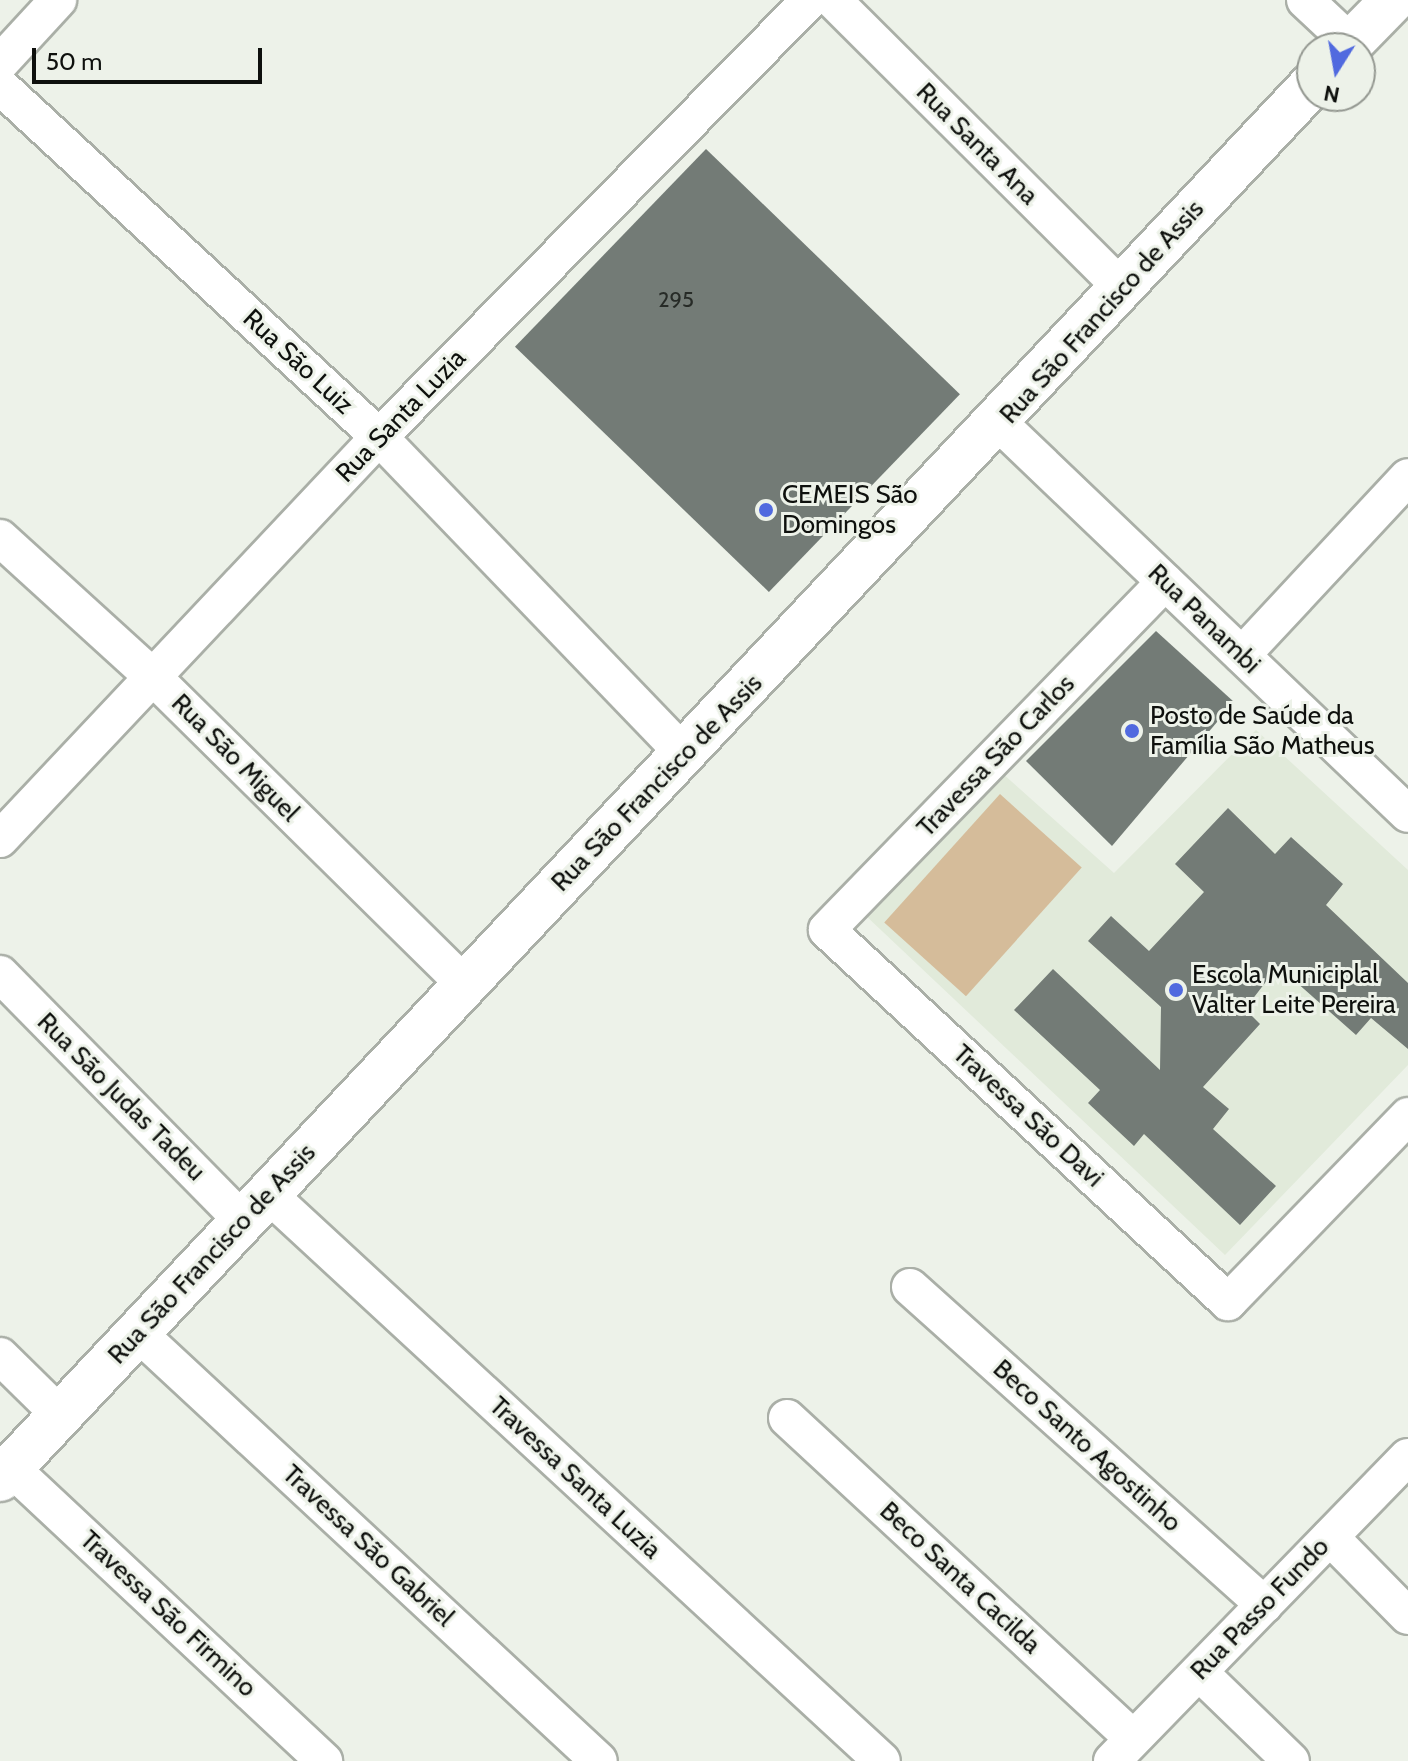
<!DOCTYPE html>
<html>
<head>
<meta charset="utf-8">
<style>
	body { margin:0 }
	#map { position:relative; width:1408px; height:1761px; overflow:hidden; background:#edf2e9; font-family:Cabin,sans-serif }
	div>[style] { position:absolute }
	[style*='--x'] { left:calc(var(--x)*1px); top:calc(var(--y)*1px); width:calc(var(--w)*1px); rotate:calc(var(--a)*1deg) }
	.built>* { inset:0; background:#e1eada }
	.green>* { inset:0; background:#d5bc9a; transform-origin:0 0 }
	.building>* { inset:0; background:#737b76; transform-origin:0 0 }
	.roads { filter:drop-shadow(2px 0 #aaafa7) drop-shadow(-2px 0 #aaafa7) drop-shadow(0 2px #aaafa7) drop-shadow(0 -2px #aaafa7) }
	.minor>* { height:36px; margin:-18px; padding:0 18px; transform-origin:18px; border-radius:18px; background:#fff }
	.tertiary>* { height:44px; margin:-22px; padding:0 22px; transform-origin:22px; border-radius:22px; background:#fff }
	.dots>* { width:22px; height:22px; translate:-50% -50%; box-sizing:border-box; border:4px solid #edf2e9; border-radius:50% }
	span { translate:-50% -50%; white-space:nowrap; text-align:center; line-height:1.15; -webkit-text-stroke:6px #edf2e9; paint-order:stroke }
	.number-label { font-size:22px; color:#272b27 }
	.number-label span { -webkit-text-stroke-width:0 }
	.street-label { font-size:26px; color:#0e100d }
	.poi-label { font-size:26px; color:#0e100d }
	.left { translate:0 -50%; text-align:left }
	.north { position:absolute; left:1296px; top:32px; width:80px; height:80px; box-sizing:border-box; background:#edf2e9; border:2px solid #949891; border-radius:50%; rotate:191deg; font-size:22px; font-weight:700; line-height:32px; text-align:center; color:#0e100d }
	.north::after { content:''; display:block; margin:auto; width:28px; height:36px; background:#516adf; clip-path:polygon(50% 0,100% 100%,50% 72%,0 100%) }
	.scale { position:absolute; left:32px; top:48px; width:230px; height:36px; box-sizing:border-box; border:4px solid #0e100d; border-top:0; padding-left:10px; font-size:24px; line-height:28px; white-space:nowrap; color:#0e100d; -webkit-text-stroke:6px #edf2e9; paint-order:stroke }
</style>
</head>
<body>
<div id="map">
	<div class="built">
		<div style="clip-path:polygon(1256px 730px,1408px 870px,1408px 1065px,1225px 1255px,864px 914px,1002px 773px,1114px 873px)"></div>
	</div>
	<div class="green">
		<div style="left:1000px;top:794px;width:110px;height:173px;rotate:42deg"></div>
	</div>
	<div class="building">
		<div style="left:706px;top:149px;width:353px;height:275px;rotate:44deg"></div>
		<div style="clip-path:polygon(1156px 631px,1234px 702px,1112px 846px,1026px 761px)"></div>
		<div style="clip-path:polygon(1228px 808px,1275px 854px,1291px 837px,1343px 884px,1326px 905px,1408px 983px,1408px 1049px,1371px 1018px,1356px 1035px,1278px 966px,1245px 1009px,1260px 1024px,1203px 1087px,1229px 1109px,1213px 1129px,1276px 1186px,1240px 1225px,1144px 1134px,1134px 1146px,1088px 1103px,1100px 1090px,1014px 1010px,1053px 969px,1160px 1070px,1161px 1007px,1088px 941px,1111px 916px,1149px 951px,1204px 892px,1175px 864px)"></div>
	</div>
	<div class="roads">
		<div class="minor">
			<div style="--x:833;--y:0;--w:408;--a:44.9"></div>
			<div style="--x:1305;--y:0;--w:63;--a:43.1"></div>
			<div style="--x:0;--y:63;--w:86;--a:-47.4"></div>
			<div style="--x:0;--y:86;--w:517;--a:42.8"></div>
			<div style="--x:379;--y:437;--w:440;--a:46.1"></div>
			<div style="--x:1000;--y:424;--w:564;--a:43.71"></div>
			<div style="--x:0;--y:538;--w:207;--a:42.3"></div>
			<div style="--x:153;--y:677;--w:438;--a:44.6"></div>
			<div style="--x:1165;--y:582;--w:485;--a:134.2"></div>
			<div style="--x:827;--y:930;--w:547;--a:42.85"></div>
			<div style="--x:1228;--y:1302;--w:259;--a:-45.9"></div>
			<div style="--x:1242;--y:655;--w:243;--a:-47"></div>
			<div style="--x:0;--y:839;--w:552;--a:-46.69"></div>
			<div style="--x:379;--y:437;--w:614;--a:-45.4"></div>
			<div style="--x:0;--y:974;--w:344;--a:45.5"></div>
			<div style="--x:269;--y:1195;--w:834;--a:42.72"></div>
			<div style="--x:910;--y:1287;--w:476;--a:41.9"></div>
			<div style="--x:137;--y:1332;--w:630;--a:42.88"></div>
			<div style="--x:0;--y:1356;--w:86;--a:44.5"></div>
			<div style="--x:787;--y:1418;--w:471;--a:42.8"></div>
			<div style="--x:11;--y:1468;--w:429;--a:43.1"></div>
			<div style="--x:1330;--y:1537;--w:111;--a:45.4"></div>
			<div style="--x:1199;--y:1672;--w:128;--a:44.1"></div>
			<div style="--x:1112;--y:1761;--w:424;--a:-45.8"></div>
		</div>
		<div class="tertiary">
			<div style="--x:1346;--y:48;--w:67;--a:-45.6"></div>
			<div style="--x:0;--y:1479;--w:1914;--a:-46.74"></div>
		</div>
	</div>
	<div class="dots">
		<div style="left:766px;top:510px;background:#516adf"></div>
		<div style="left:1132px;top:731px;background:#516adf"></div>
		<div style="left:1176px;top:990px;background:#516adf"></div>
	</div>
	<div class="number-label">
		<span style="left:676px;top:300px">295</span>
	</div>
	<div class="street-label">
		<span style="left:977px;top:144px;rotate:45deg">Rua Santa Ana</span>
		<span style="left:1102px;top:312px;rotate:-48deg">Rua São Francisco de Assis</span>
		<span style="left:298px;top:362px;rotate:43deg">Rua São Luiz</span>
		<span style="left:401px;top:416px;rotate:-46deg">Rua Santa Luzia</span>
		<span style="left:1204px;top:619px;rotate:44deg">Rua Panambi</span>
		<span style="left:996px;top:756px;rotate:-46deg">Travessa São Carlos</span>
		<span style="left:235px;top:758px;rotate:45deg">Rua São Miguel</span>
		<span style="left:657px;top:783px;rotate:-46deg">Rua São Francisco de Assis</span>
		<span style="left:121px;top:1097px;rotate:45deg">Rua São Judas Tadeu</span>
		<span style="left:1028px;top:1116px;rotate:43deg">Travessa São Davi</span>
		<span style="left:212px;top:1254px;rotate:-47deg">Rua São Francisco de Assis</span>
		<span style="left:1087px;top:1446px;rotate:42deg">Beco Santo Agostinho</span>
		<span style="left:575px;top:1478px;rotate:43deg">Travessa Santa Luzia</span>
		<span style="left:368px;top:1546px;rotate:43deg">Travessa São Gabriel</span>
		<span style="left:960px;top:1578px;rotate:43deg">Beco Santa Cacilda</span>
		<span style="left:1260px;top:1609px;rotate:-46deg">Rua Passo Fundo</span>
		<span style="left:168px;top:1614px;rotate:43deg">Travessa São Firmino</span>
	</div>
	<div class="poi-label">
		<span class="left" style="left:782px;top:510px">CEMEIS São<br>Domingos</span>
		<span class="left" style="left:1150px;top:731px">Posto de Saúde da<br>Família São Matheus</span>
		<span class="left" style="left:1192px;top:990px">Escola Municiplal<br>Valter Leite Pereira</span>
	</div>
	<div class="north">N</div>
	<div class="scale">50 m</div>
</div>
</body>
</html>
